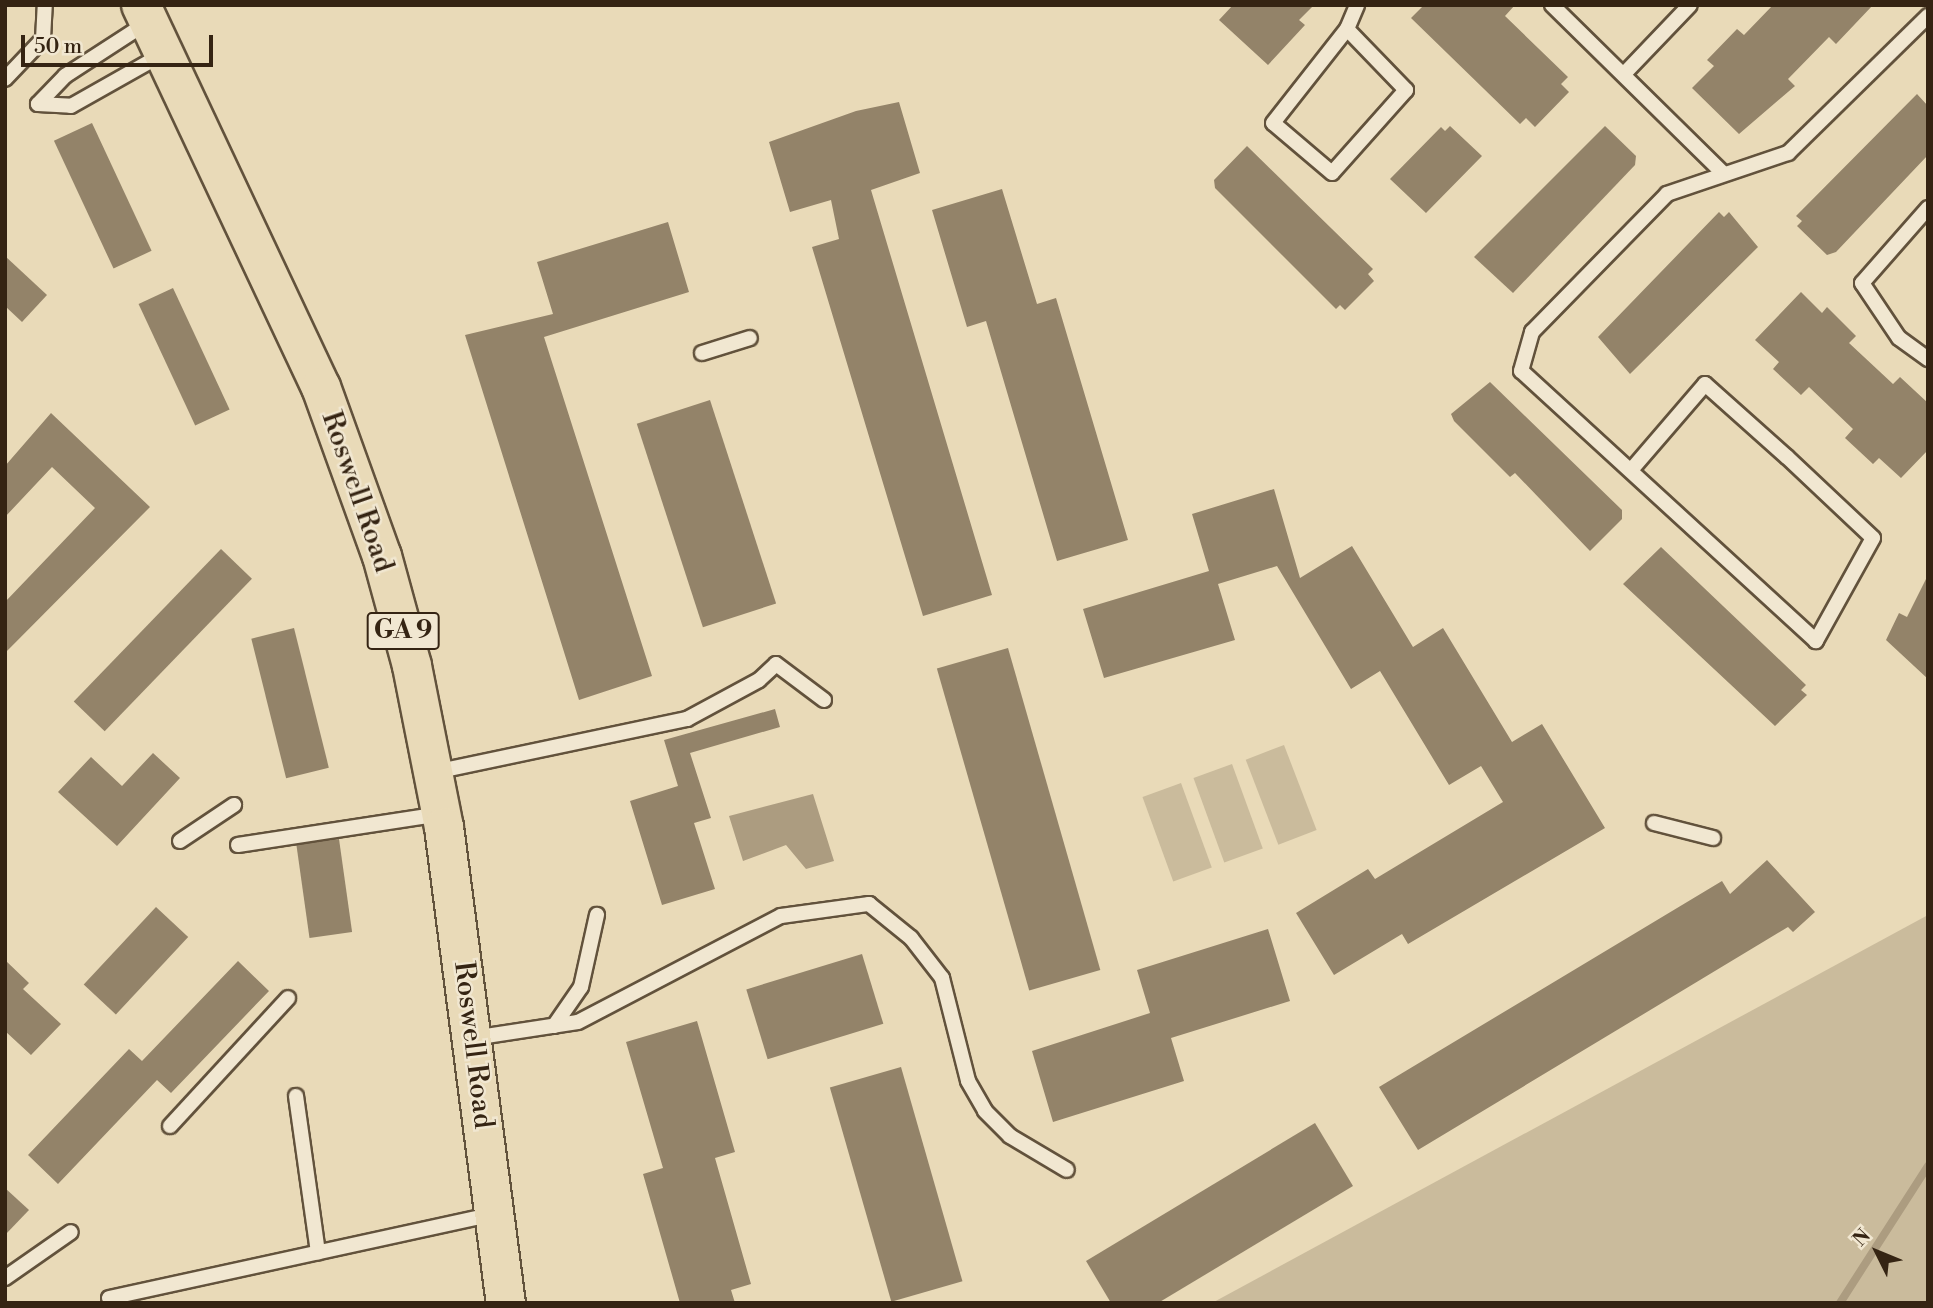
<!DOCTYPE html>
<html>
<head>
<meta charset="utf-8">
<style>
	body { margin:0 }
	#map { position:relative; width:1933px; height:1308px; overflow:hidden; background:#e9dab8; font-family:"Libre Bodoni",serif }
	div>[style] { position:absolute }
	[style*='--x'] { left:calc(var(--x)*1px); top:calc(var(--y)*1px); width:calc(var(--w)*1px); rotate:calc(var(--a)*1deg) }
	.green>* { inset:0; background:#cabb9c; transform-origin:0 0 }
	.water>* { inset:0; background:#ac9c80 }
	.stream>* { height:8px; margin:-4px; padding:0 4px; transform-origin:4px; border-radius:4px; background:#ac9c80 }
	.building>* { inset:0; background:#938369; transform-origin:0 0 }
	.roads { filter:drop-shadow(2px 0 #62523c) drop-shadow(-2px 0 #62523c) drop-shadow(0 2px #62523c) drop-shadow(0 -2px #62523c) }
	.service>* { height:14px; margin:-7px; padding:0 7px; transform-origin:7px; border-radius:7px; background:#f1e7d1 }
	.primary>* { height:38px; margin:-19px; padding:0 19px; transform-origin:19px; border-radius:19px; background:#e9dab8 }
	span { translate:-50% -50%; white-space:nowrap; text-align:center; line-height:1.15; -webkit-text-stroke:5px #f1e7d1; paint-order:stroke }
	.shield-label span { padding:2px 5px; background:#f1e7d1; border:2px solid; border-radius:5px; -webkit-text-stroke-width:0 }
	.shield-label { font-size:26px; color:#352413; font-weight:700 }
	.street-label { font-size:28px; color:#352413 }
	.frame { position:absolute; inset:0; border:7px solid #352413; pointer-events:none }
	.north { position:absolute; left:1842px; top:1217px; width:70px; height:70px; -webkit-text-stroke:5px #f1e7d1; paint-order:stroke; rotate:313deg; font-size:19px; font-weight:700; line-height:28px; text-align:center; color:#352413 }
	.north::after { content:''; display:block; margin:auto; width:24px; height:32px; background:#352413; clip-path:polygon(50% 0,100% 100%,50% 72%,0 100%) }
	.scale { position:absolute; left:21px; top:35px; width:192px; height:32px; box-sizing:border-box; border:4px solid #352413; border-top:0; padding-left:9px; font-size:21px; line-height:24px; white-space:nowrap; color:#352413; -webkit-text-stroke:5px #f1e7d1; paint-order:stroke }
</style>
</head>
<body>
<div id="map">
	<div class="green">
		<div style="left:1284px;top:745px;width:91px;height:41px;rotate:69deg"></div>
		<div style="left:1232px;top:764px;width:90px;height:41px;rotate:70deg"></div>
		<div style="left:1181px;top:783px;width:90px;height:41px;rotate:70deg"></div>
		<div style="clip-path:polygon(1928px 915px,1928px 1303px,1212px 1303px)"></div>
	</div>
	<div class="water">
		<div style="clip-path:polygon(813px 794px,834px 861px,806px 869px,786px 845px,743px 861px,729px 816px)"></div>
	</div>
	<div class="stream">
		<div style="--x:1840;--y:1303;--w:163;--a:-57.3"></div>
	</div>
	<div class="building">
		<div style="clip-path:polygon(1233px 5px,1314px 5px,1299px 20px,1305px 25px,1268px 65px,1219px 20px)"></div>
		<div style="clip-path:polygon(1424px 5px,1515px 5px,1505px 16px,1568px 77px,1561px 84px,1569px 92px,1535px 127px,1526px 118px,1520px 124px,1411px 18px)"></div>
		<div style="clip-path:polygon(1773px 5px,1873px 5px,1836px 44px,1829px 37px,1788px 79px,1795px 86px,1739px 134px,1692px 88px,1714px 66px,1707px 60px,1737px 29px,1744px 35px)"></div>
		<div style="clip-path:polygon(1917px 94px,1928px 106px,1928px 155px,1836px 252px,1827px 255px,1797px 226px,1802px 221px,1796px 216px)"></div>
		<div style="clip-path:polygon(899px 102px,920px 173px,871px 190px,992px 595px,923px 616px,812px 247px,839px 239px,831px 200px,790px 212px,769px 142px,856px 111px)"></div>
		<div style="left:92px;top:123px;width:141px;height:42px;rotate:65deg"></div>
		<div style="clip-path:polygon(1450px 126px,1482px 156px,1426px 213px,1390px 179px,1441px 127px,1445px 131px)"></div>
		<div style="clip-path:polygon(1605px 126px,1636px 156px,1635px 165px,1513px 293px,1474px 257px)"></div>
		<div style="clip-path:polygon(1247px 146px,1373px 269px,1368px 274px,1374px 281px,1345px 310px,1340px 305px,1336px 309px,1215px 188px,1214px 180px)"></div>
		<div style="clip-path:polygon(1002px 189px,1037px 304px,1056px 298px,1128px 540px,1057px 561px,986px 321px,967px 327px,932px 210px)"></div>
		<div style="clip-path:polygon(1719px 212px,1724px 217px,1729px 212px,1758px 247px,1630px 374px,1598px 337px)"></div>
		<div style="clip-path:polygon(668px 222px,689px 292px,544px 337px,652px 676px,579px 700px,465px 335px,553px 314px,537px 262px)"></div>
		<div style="clip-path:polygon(5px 256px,47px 295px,22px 322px,5px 306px)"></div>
		<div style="left:173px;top:288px;width:134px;height:38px;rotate:65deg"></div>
		<div style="clip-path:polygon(1801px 292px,1822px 313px,1827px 307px,1856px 336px,1849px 343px,1893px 384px,1900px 377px,1928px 403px,1928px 450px,1901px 478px,1879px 458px,1873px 464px,1845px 438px,1853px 429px,1809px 387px,1801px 395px,1773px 369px,1779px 362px,1755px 340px)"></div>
		<div style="clip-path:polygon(1490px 382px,1622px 510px,1622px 519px,1590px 551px,1515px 473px,1510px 477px,1454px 421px,1451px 414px)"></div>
		<div style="left:710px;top:400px;width:214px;height:77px;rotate:72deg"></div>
		<div style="clip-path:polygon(51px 413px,150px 507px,5px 653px,5px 602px,95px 508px,52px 467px,5px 517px,5px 466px)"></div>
		<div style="clip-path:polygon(1274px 489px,1300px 578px,1352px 546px,1413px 647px,1443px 628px,1512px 742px,1542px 724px,1605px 828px,1408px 944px,1402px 934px,1334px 975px,1296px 913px,1368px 869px,1375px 879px,1503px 802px,1481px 766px,1449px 785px,1380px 671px,1351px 689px,1277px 566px,1218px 584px,1235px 640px,1104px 678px,1083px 609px,1209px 571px,1192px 514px)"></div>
		<div style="clip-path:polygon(1661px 547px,1806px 685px,1801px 690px,1807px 695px,1775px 726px,1623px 584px)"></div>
		<div style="left:221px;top:549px;width:43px;height:212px;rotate:44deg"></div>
		<div style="clip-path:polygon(1928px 575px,1928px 679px,1886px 640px,1899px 613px,1907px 617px)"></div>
		<div style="left:294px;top:628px;width:144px;height:44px;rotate:76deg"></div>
		<div style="left:1008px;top:648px;width:335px;height:74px;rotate:74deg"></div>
		<div style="clip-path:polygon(775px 709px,780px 727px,690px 753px,711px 818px,694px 823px,715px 889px,662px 905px,630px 801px,678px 786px,664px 740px)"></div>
		<div style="clip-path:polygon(153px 753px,180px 778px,117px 846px,58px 792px,91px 757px,122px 786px)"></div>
		<div style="left:339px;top:839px;width:94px;height:43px;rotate:82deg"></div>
		<div style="clip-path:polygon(1767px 860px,1815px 912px,1793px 932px,1788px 927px,1418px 1150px,1379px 1087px,1722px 881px,1730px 894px)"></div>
		<div style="left:156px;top:907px;width:44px;height:106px;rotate:43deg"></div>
		<div style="clip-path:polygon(1268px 929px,1290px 1001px,1171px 1038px,1184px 1081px,1053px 1122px,1032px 1051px,1150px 1013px,1137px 970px)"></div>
		<div style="left:862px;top:954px;width:73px;height:121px;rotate:73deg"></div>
		<div style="clip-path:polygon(5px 960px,29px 983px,23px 989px,61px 1024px,31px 1055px,5px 1031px)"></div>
		<div style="clip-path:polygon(238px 961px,269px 991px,171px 1093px,157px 1080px,58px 1184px,28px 1155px,129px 1049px,142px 1061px)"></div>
		<div style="clip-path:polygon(697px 1021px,735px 1152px,715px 1158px,751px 1284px,731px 1290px,735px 1303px,680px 1303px,643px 1174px,663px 1168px,626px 1042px)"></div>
		<div style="left:901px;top:1067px;width:223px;height:74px;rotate:74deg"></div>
		<div style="clip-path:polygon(1315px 1123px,1353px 1186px,1158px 1303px,1111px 1303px,1086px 1261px)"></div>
		<div style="clip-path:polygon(5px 1188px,29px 1210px,5px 1235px)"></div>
	</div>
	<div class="roads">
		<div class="service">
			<div style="--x:1552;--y:5;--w:240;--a:44.5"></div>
			<div style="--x:148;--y:22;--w:99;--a:147"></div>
			<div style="--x:65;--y:76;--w:39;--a:134"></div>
			<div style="--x:38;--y:104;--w:33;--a:3"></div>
			<div style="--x:71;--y:106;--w:106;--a:-29.5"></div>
			<div style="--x:1347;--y:29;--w:85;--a:46"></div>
			<div style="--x:1406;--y:90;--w:111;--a:131.7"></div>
			<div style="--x:1332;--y:173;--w:77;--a:-139.7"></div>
			<div style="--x:1273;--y:123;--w:120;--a:-51.8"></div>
			<div style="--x:1347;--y:29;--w:26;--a:-67"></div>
			<div style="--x:1624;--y:74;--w:95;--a:-46.3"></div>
			<div style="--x:5;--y:79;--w:55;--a:-46.5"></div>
			<div style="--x:43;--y:39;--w:34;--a:-87"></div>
			<div style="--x:1928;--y:208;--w:100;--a:131.3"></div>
			<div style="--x:1862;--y:283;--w:66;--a:56.1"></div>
			<div style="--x:1899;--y:338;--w:36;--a:36"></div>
			<div style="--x:702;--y:353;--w:50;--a:-17.4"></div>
			<div style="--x:1632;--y:469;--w:112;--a:-49.3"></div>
			<div style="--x:1705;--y:384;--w:110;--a:41.7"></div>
			<div style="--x:1787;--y:457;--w:118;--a:43.3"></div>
			<div style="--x:1873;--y:538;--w:118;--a:119"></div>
			<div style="--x:1816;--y:641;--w:400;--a:-137.5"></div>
			<div style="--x:1521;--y:371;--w:41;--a:-74.2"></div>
			<div style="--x:1532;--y:332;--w:193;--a:-45.6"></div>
			<div style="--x:1667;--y:194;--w:128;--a:-18.7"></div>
			<div style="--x:1788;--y:153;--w:196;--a:-44.4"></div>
			<div style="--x:435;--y:772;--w:258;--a:-11.9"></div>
			<div style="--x:687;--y:719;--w:82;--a:-28.4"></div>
			<div style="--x:759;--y:680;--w:23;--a:-43"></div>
			<div style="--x:776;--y:664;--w:60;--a:36.9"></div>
			<div style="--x:1654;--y:823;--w:61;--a:14.3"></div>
			<div style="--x:180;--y:841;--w:65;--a:-33.7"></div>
			<div style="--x:238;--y:845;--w:205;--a:-8.7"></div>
			<div style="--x:554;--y:1026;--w:47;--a:-55.3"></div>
			<div style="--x:581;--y:987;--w:74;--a:-77.5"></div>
			<div style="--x:473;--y:1038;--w:106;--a:-8.7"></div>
			<div style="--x:578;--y:1022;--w:229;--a:-27.6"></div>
			<div style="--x:781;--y:916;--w:89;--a:-7.8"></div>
			<div style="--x:869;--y:904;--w:54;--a:39"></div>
			<div style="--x:911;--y:938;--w:51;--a:52.2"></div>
			<div style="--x:942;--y:978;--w:106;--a:75.8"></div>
			<div style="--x:968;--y:1081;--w:34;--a:60"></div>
			<div style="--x:985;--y:1111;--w:35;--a:45"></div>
			<div style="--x:1010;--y:1136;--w:66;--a:30.8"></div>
			<div style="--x:296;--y:1096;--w:158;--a:82"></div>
			<div style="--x:170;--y:1126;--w:174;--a:-47.3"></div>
			<div style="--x:5;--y:1278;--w:80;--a:-34.9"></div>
			<div style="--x:109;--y:1298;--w:393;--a:-12.3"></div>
		</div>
		<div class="primary">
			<div style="--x:141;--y:5;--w:422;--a:64.8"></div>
			<div style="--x:321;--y:387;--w:180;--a:70.2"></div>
			<div style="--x:382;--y:556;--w:114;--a:74.7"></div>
			<div style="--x:412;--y:666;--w:164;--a:78.8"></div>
			<div style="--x:444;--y:827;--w:480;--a:82.6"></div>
		</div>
	</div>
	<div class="shield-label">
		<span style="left:403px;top:631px">GA 9</span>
	</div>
	<div class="street-label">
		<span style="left:357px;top:492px;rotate:71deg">Roswell Road</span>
		<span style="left:473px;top:1045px;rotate:83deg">Roswell Road</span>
	</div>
	<div class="frame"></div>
	<div class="north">N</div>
	<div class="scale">50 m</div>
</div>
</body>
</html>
